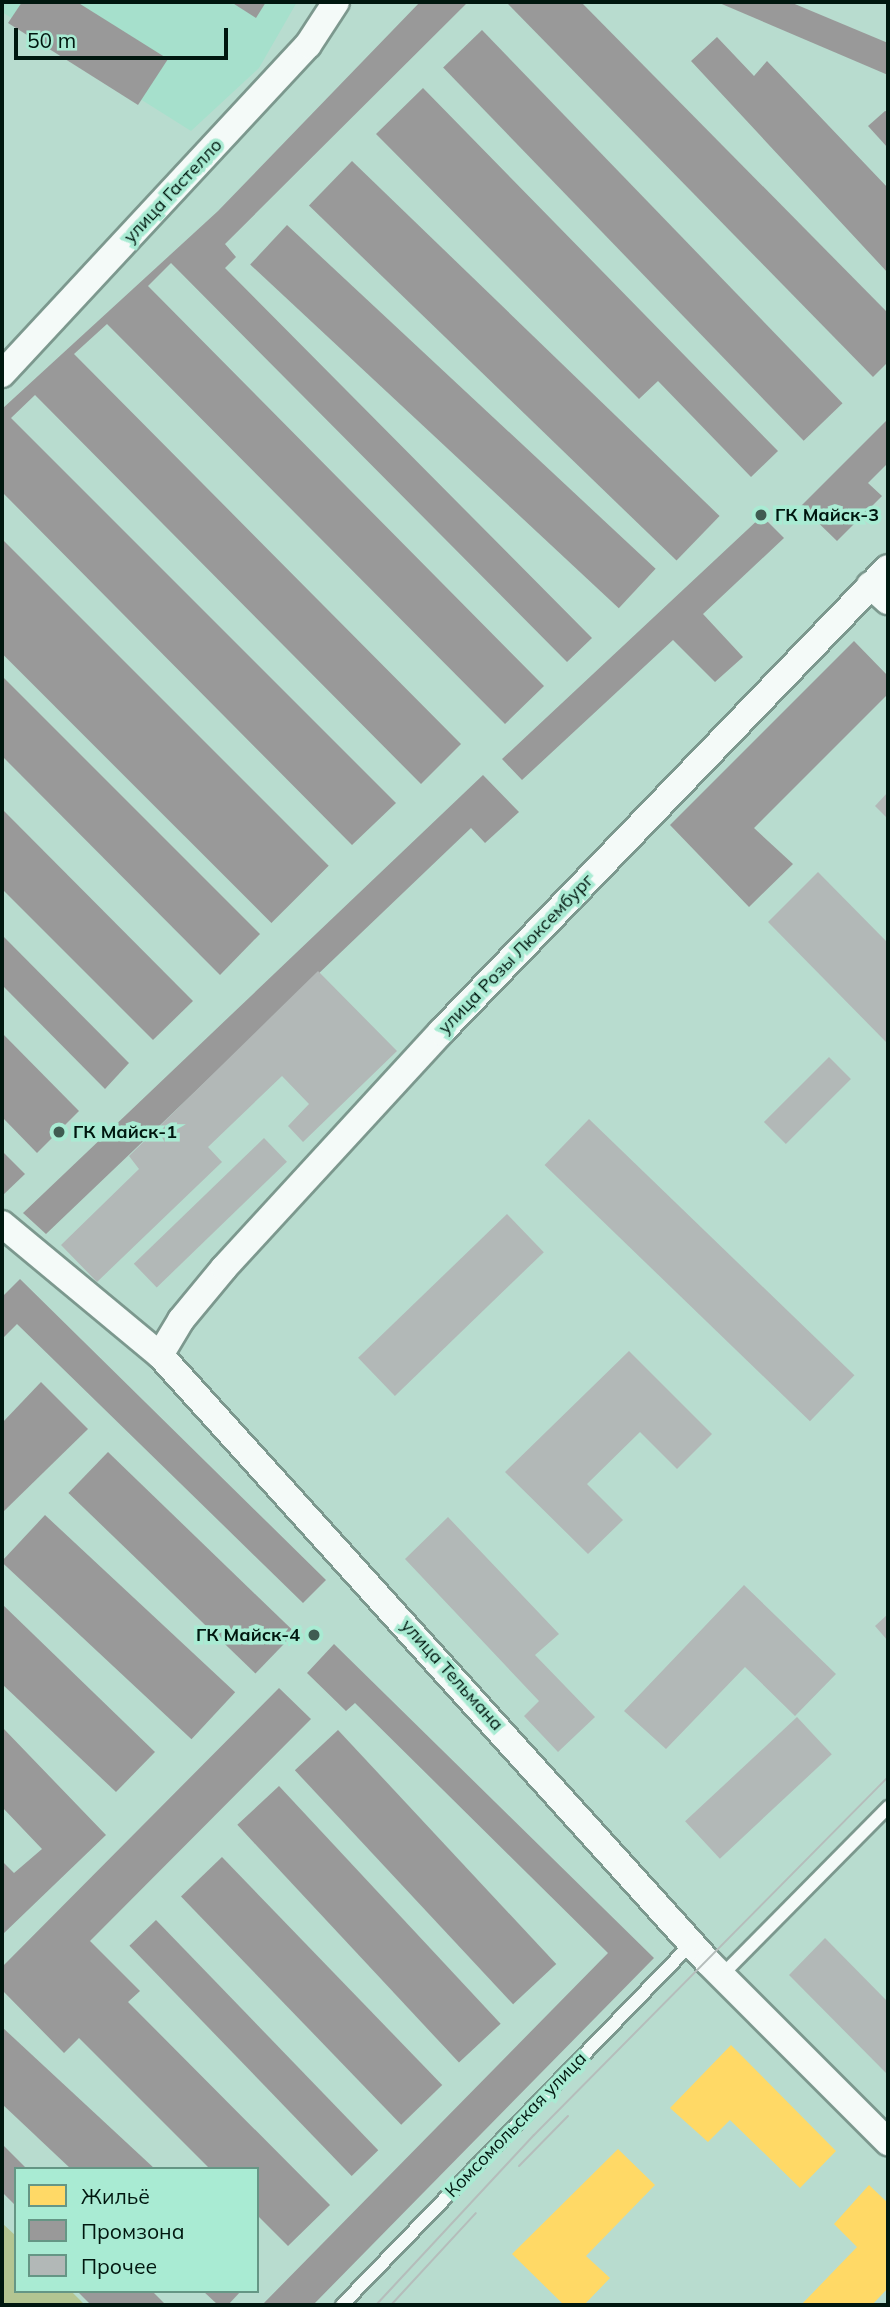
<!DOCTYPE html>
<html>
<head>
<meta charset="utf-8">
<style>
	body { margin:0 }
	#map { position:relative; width:890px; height:2307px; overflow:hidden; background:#b8dccf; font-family:Mulish,sans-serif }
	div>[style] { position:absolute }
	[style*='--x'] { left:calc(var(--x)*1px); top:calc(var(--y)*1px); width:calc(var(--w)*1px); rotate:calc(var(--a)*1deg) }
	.built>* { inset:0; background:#a6e0cc }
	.green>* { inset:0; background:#b3c592 }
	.homes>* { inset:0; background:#ffd966 }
	.industry>* { inset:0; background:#999; transform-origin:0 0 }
	.building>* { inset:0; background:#b2b8b7; transform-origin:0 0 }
	.roads { filter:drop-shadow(2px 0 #7c988e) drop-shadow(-2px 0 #7c988e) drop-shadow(0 2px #7c988e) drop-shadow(0 -2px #7c988e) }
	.service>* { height:12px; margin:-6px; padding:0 6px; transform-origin:6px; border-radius:6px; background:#f4faf8 }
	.minor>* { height:26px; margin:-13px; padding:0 13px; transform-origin:13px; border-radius:13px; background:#f4faf8 }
	.tram>* { height:2px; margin:-1px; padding:0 1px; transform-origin:1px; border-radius:1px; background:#b5bdbb }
	.dots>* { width:19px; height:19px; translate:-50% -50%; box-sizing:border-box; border:4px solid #a9ebd3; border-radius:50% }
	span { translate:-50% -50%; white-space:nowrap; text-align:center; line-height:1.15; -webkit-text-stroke:7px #a9ebd3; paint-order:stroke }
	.street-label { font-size:18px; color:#00170f }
	.poi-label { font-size:18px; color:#00170f; font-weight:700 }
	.left { translate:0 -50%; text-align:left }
	.right { translate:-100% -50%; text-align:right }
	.frame { position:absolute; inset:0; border:4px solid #00170f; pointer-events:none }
	.legend { position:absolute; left:14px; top:2167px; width:245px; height:126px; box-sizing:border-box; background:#a9ebd3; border:2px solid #659685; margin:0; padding:9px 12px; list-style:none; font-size:21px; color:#00170f }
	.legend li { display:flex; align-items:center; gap:14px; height:35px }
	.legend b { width:35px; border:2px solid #659685 }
	.scale { position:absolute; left:14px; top:28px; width:214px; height:32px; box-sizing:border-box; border:4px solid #00170f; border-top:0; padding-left:9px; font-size:21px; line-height:24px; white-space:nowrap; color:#00170f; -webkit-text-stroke:5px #a9ebd3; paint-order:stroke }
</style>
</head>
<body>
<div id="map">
	<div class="built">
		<div style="clip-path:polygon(2px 2px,297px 2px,259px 68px,191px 131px,2px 12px)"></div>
	</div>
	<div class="green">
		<div style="clip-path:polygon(2px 2223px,16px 2236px,16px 2291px,71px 2291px,85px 2305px,2px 2305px)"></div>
	</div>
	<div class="homes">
		<div style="clip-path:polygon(731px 2045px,836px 2151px,800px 2188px,730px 2120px,708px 2142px,670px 2108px)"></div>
		<div style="clip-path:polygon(618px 2149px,655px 2185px,586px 2256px,610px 2278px,584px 2305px,564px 2305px,512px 2254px)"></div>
		<div style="clip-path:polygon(869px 2185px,888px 2203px,888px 2288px,872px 2305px,801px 2305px,857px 2247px,834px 2224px)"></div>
	</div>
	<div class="industry">
		<div style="clip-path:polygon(22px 2px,77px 2px,168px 59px,138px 105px,8px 23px)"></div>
		<div style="clip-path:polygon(231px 2px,266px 2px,256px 18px)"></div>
		<div style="clip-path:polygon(420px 2px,468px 2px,225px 244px,236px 257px,225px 268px,592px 638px,567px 662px,171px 263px,148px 286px,544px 686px,505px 724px,107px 324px,74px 354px,461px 744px,421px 784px,35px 395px,11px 418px,396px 803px,352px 845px,2px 492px,2px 409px,218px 211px)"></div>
		<div style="clip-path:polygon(506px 2px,581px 2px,888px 313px,888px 362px,873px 377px)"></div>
		<div style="clip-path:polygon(717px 2px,790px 2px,888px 43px,888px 75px)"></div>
		<div style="left:482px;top:30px;width:519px;height:54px;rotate:46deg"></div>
		<div style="clip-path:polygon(717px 37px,754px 76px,767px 61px,888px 188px,888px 273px,691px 61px)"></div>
		<div style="clip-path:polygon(423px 88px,778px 451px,751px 477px,658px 381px,639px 399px,376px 134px)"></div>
		<div style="clip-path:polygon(885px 111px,888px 112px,888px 148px,868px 126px)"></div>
		<div style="left:352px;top:161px;width:511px;height:62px;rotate:44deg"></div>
		<div style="left:287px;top:225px;width:504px;height:54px;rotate:43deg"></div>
		<div style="clip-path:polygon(888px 419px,888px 463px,868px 483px,882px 496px,837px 541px,801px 506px)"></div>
		<div style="clip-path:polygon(762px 516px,784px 538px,703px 614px,743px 657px,715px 682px,673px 640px,522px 780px,502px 759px)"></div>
		<div style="left:2px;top:539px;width:462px;height:81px;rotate:45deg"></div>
		<div style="clip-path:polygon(854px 641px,888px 676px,888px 694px,754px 828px,793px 864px,749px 907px,670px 825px)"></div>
		<div style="clip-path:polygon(2px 676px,260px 934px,220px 975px,2px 756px)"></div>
		<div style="clip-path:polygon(483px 775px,519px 812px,485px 843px,471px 828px,46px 1234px,23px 1213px)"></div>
		<div style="clip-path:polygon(2px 809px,193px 1001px,153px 1040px,2px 889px)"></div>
		<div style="clip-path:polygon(2px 935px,129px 1063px,105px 1089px,2px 985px)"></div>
		<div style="clip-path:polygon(2px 1033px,79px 1111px,37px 1153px,2px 1117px)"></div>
		<div style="clip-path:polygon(2px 1151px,25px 1174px,2px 1196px)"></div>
		<div style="clip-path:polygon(20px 1279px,326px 1580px,303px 1603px,17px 1324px,2px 1339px,2px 1297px)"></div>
		<div style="clip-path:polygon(41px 1382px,88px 1429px,2px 1513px,2px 1423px)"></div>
		<div style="left:108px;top:1452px;width:260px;height:57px;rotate:44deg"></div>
		<div style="left:45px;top:1515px;width:260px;height:64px;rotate:43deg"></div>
		<div style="clip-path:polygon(2px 1604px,155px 1752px,116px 1792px,2px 1684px)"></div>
		<div style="clip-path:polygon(334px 1644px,654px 1958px,313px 2305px,262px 2305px,608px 1953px,355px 1703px,346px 1711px,307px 1673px)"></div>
		<div style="clip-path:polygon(279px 1688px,311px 1719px,90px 1941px,140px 1991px,128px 2002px,330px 2205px,288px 2246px,257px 2215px,257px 2169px,210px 2169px,79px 2038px,64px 2053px,2px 1990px,2px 1967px)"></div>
		<div style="clip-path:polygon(2px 1727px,106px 1835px,2px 1935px,2px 1861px,14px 1873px,42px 1849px,2px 1807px)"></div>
		<div style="left:338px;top:1730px;width:320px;height:59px;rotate:47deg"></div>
		<div style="left:279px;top:1786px;width:325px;height:57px;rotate:47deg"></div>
		<div style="left:222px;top:1857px;width:317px;height:57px;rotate:46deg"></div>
		<div style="left:156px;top:1920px;width:320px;height:37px;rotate:46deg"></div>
		<div style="clip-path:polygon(2px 2027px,155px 2169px,71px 2169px,2px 2104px)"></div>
		<div style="clip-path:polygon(2px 2144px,27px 2169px,16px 2169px,16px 2206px,2px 2192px)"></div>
		<div style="clip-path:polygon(77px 2291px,152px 2291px,166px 2305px,91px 2305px)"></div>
		<div style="clip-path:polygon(203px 2291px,241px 2291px,228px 2305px,218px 2305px)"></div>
	</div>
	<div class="building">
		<div style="clip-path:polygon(888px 792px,888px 819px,875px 806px)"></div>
		<div style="clip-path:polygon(818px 872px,888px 943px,888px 1044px,768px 922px)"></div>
		<div style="clip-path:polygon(318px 971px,397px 1051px,303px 1142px,288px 1126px,309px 1104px,282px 1076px,208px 1147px,222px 1162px,97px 1282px,61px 1245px,139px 1169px,129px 1156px)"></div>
		<div style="left:829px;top:1057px;width:31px;height:92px;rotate:45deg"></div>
		<div style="left:589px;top:1119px;width:369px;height:64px;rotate:44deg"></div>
		<div style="left:264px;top:1138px;width:33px;height:181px;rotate:46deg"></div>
		<div style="left:507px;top:1214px;width:53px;height:207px;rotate:46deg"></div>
		<div style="clip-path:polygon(629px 1351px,712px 1434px,677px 1469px,640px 1432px,587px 1484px,623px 1520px,588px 1554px,505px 1472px)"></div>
		<div style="clip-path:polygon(448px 1517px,559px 1634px,535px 1655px,595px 1717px,558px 1752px,524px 1716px,539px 1701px,405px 1559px)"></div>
		<div style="clip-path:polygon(744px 1585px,836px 1674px,795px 1716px,745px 1667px,666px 1749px,624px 1711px)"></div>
		<div style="clip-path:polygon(888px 1614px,888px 1641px,875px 1626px)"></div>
		<div style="left:797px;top:1717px;width:51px;height:153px;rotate:47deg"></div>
		<div style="clip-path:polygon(825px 1938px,888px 2002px,888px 2075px,789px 1975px)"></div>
	</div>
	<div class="roads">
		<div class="service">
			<div style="--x:721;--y:1976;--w:238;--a:-45.3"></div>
			<div style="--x:342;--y:2305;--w:502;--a:-45.97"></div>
		</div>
		<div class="minor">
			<div style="--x:2;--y:374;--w:449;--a:-47.1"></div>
			<div style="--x:308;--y:45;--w:51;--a:-56.9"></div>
			<div style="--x:870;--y:585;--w:24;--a:42"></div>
			<div style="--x:2;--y:1224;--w:205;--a:39.7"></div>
			<div style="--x:160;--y:1355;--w:818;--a:47.92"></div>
			<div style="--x:708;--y:1962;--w:255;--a:45"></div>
			<div style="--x:160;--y:1355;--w:41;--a:-59"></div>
			<div style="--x:181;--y:1320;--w:67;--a:-50.4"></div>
			<div style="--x:224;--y:1268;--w:321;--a:-47.4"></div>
			<div style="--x:441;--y:1032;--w:644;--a:-46.07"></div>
		</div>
	</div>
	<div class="tram">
		<div style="--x:519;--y:2166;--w:70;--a:-45.6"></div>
		<div style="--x:376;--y:2305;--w:232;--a:-47.1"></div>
		<div style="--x:534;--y:2135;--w:503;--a:-45.32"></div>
		<div style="--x:391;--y:2305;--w:125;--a:-47.3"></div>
	</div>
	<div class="dots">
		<div style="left:761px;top:515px;background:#405c52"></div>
		<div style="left:59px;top:1132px;background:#405c52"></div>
		<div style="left:314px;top:1635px;background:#405c52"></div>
	</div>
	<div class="street-label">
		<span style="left:173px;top:191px;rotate:-47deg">улица Гастелло</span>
		<span style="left:516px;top:954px;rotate:-46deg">улица Розы Люксембург</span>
		<span style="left:452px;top:1675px;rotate:48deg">улица Тельмана</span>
		<span style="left:516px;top:2125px;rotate:-46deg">Комсомольская улица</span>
	</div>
	<div class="poi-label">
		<span class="left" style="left:775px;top:515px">ГК Майск-3</span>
		<span class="left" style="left:73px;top:1132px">ГК Майск-1</span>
		<span class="right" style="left:300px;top:1635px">ГК Майск-4</span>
	</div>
	<div class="frame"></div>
	<ul class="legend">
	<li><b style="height:19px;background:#ffd966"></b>Жильё</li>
	<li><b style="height:19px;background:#999"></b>Промзона</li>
	<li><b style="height:19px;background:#b2b8b7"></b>Прочее</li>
	</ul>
	<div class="scale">50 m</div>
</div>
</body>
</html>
